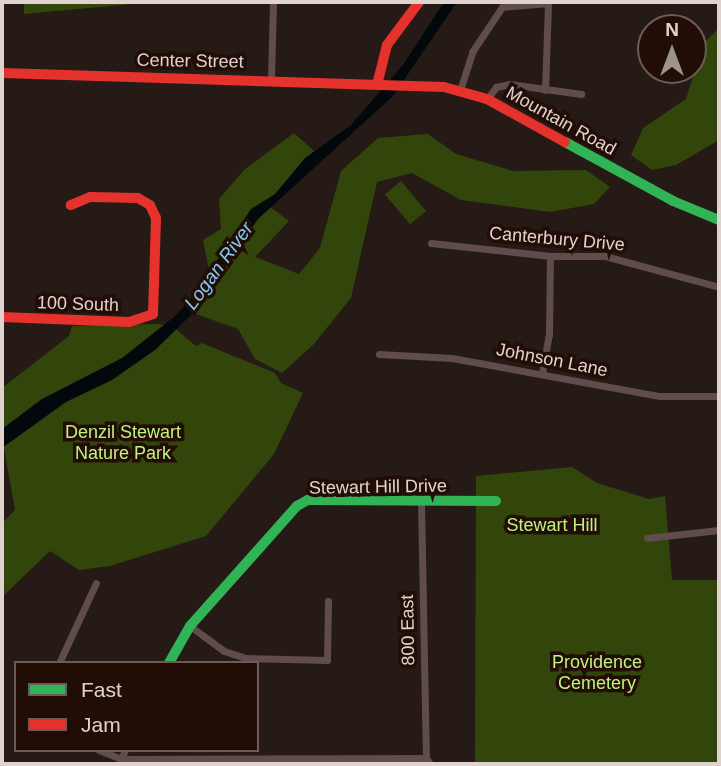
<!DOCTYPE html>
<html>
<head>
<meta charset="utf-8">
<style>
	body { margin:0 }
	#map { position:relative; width:721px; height:766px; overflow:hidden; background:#251a15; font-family:Helvetica,sans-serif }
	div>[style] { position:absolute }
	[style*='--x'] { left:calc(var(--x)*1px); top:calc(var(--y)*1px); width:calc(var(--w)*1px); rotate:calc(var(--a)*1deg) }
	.green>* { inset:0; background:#32460b; transform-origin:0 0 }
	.water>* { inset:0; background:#03080d }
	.street>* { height:7px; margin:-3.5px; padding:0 3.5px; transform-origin:3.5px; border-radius:3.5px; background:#604c4d }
	.fast>* { height:10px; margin:-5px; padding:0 5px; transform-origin:5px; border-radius:5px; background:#30b455 }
	.jam>* { height:10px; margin:-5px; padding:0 5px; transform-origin:5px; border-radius:5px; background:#e5322d }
	span { translate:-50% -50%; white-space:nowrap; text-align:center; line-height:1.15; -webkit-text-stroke:7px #210d06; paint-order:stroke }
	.street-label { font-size:18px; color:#e0d2cc }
	.park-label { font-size:18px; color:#bff37e }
	.water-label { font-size:19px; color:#83caf5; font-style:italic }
	.frame { position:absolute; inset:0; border:4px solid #e0d2cc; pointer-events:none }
	.legend { position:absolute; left:14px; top:661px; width:245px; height:91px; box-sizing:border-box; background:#210d06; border:2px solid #6d5c55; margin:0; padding:9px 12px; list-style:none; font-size:21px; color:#e0d2cc }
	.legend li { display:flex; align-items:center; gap:14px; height:35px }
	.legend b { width:35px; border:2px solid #6d5c55 }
	.north { position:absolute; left:637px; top:14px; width:70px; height:70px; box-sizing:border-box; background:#210d06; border:2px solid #6d5c55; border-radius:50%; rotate:0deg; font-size:19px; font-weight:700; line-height:28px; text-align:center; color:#e0d2cc }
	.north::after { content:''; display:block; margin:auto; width:24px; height:32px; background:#9f928c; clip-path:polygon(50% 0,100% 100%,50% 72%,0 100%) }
</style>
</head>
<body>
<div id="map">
	<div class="green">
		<div style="clip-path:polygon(24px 2px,132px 2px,132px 4px,24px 14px)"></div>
		<div style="clip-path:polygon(719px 28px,719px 140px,676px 165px,652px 170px,631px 155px,643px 128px,686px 99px,704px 43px)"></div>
		<div style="clip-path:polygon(294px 133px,314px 151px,269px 206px,289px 221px,255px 257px,299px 274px,320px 248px,341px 171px,378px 138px,428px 134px,456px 154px,513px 171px,586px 170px,610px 187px,594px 204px,550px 212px,461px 200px,412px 173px,377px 182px,351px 298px,313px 345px,282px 373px,255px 359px,238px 329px,196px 314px,196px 300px,211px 279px,203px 240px,221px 229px,219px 199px,245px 169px)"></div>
		<div style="left:401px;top:181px;width:39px;height:21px;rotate:50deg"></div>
		<div style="clip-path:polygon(157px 324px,172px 326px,196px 346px,202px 343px,275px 373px,281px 383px,303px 393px,274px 454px,206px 536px,110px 566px,79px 570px,50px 551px,2px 597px,2px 523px,15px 510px,2px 437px,2px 388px,69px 336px,72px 326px)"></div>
		<div style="clip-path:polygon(572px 467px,597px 483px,649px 499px,665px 496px,672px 580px,719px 580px,719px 764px,475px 764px,476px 476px)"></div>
	</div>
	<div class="water">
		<div style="clip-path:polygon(444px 2px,457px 2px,393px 96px,258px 219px,192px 314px,155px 350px,112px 380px,66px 402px,2px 448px,2px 429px,42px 399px,122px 358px,174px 317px,193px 297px,251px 209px,275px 194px,305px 158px,351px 125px,403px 65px)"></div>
	</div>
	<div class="street">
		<div style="--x:271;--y:79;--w:77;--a:-88.5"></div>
		<div style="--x:460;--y:90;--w:40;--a:-72"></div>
		<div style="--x:472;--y:52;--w:54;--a:-56.3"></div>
		<div style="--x:502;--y:7;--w:46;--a:-5"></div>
		<div style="--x:545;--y:90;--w:88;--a:-88"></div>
		<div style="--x:487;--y:99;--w:15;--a:-53"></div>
		<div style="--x:496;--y:87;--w:13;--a:-13"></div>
		<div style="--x:509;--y:84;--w:73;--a:7.9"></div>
		<div style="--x:431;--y:243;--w:120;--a:6.2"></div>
		<div style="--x:550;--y:256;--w:55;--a:0"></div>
		<div style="--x:605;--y:256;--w:118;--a:15.2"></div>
		<div style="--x:379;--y:354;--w:73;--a:3.1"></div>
		<div style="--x:452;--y:358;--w:211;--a:10.4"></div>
		<div style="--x:660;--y:396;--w:59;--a:0"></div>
		<div style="--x:542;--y:373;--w:39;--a:-80"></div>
		<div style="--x:549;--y:335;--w:79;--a:-89.3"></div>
		<div style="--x:421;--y:501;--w:257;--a:88.9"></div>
		<div style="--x:647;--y:538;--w:72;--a:-6.3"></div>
		<div style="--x:190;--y:626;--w:42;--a:36.3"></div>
		<div style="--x:224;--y:651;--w:23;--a:18"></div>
		<div style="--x:246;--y:658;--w:81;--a:1.4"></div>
		<div style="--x:327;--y:660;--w:59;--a:-89"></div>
		<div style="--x:59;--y:663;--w:88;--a:-65.2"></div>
		<div style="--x:99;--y:750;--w:24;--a:22"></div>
		<div style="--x:121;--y:759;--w:305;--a:-0.2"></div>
		<div style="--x:426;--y:758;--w:7;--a:56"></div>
		<div style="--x:119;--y:764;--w:15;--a:-67"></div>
	</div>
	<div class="fast">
		<div style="--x:565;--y:142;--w:123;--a:28.6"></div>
		<div style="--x:673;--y:201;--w:50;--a:22.4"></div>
		<div style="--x:169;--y:663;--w:43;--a:-60.4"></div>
		<div style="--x:190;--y:626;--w:161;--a:-48.3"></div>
		<div style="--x:297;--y:506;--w:13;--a:-29"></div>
		<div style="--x:308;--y:500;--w:188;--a:0.3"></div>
	</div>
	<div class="jam">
		<div style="--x:2;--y:73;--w:442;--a:1.8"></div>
		<div style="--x:444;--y:87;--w:45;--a:15.6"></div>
		<div style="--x:487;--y:99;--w:89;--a:28.9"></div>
		<div style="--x:378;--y:81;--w:37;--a:-76"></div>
		<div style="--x:387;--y:45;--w:54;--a:-53.3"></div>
		<div style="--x:2;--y:317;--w:127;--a:2.3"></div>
		<div style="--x:129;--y:322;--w:25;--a:-18"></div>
		<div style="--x:153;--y:314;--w:96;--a:-88.2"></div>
		<div style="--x:156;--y:218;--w:14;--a:-115"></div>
		<div style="--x:150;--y:205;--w:14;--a:-150"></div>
		<div style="--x:138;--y:198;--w:48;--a:-178.8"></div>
		<div style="--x:90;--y:197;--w:21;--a:157"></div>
	</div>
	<div class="street-label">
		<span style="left:190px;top:61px;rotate:1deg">Center Street</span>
		<span style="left:561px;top:121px;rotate:29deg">Mountain Road</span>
		<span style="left:557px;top:239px;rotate:5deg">Canterbury Drive</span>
		<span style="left:78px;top:304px;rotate:2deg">100 South</span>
		<span style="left:552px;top:360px;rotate:11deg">Johnson Lane</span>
		<span style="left:378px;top:487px;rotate:-1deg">Stewart Hill Drive</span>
		<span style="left:408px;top:630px;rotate:-91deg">800 East</span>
	</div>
	<div class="park-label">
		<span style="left:123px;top:443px">Denzil Stewart<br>Nature Park</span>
		<span style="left:552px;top:525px">Stewart Hill</span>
		<span style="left:597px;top:673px">Providence<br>Cemetery</span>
	</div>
	<div class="water-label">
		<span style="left:219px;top:266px;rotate:-54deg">Logan River</span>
	</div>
	<div class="frame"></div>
	<ul class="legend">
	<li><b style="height:9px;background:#30b455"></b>Fast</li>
	<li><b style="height:9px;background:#e5322d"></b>Jam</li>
	</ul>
	<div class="north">N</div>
</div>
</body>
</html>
